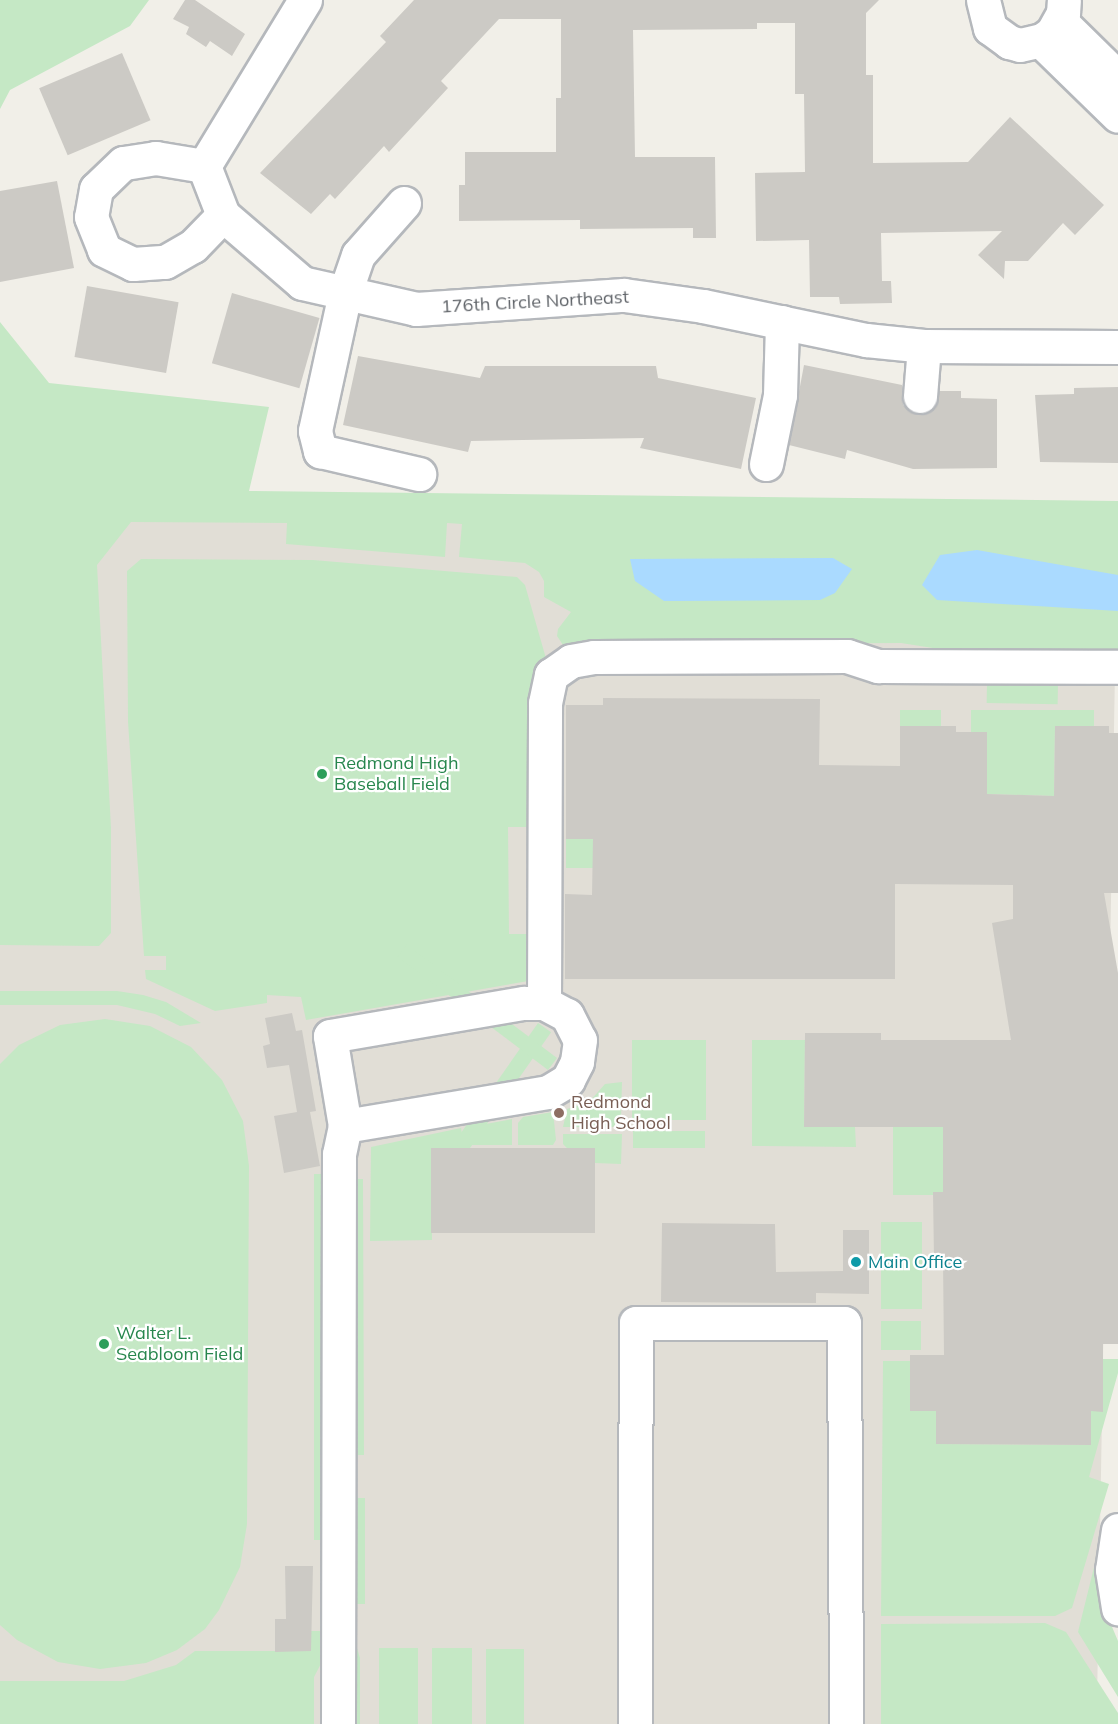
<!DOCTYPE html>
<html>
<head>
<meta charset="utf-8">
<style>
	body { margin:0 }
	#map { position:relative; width:1118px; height:1724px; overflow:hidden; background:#f1efe8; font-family:Mulish,sans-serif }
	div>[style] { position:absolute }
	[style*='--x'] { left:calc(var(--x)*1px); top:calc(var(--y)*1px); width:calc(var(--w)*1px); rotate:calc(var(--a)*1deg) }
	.education>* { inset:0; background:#e1ded6; transform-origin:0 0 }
	.green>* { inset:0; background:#c5e8c5; transform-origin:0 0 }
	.water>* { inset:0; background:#aadaff }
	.building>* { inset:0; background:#cccac5; transform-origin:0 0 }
	.roads { filter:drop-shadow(2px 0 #b5b8bc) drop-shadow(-2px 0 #b5b8bc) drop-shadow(0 2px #b5b8bc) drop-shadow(0 -2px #b5b8bc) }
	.minor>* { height:33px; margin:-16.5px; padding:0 16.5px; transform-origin:16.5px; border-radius:16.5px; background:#fff }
	.dots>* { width:16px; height:16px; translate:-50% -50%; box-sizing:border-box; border:3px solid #fff; border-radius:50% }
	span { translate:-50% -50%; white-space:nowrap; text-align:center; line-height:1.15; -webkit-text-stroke:4.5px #fff; paint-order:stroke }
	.street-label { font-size:18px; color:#5f6368 }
	.leisure-label { font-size:18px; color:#27864d }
	.left { translate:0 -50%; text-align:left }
	.education-label { font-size:18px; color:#785e54 }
	.culture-label { font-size:18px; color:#0d838f }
</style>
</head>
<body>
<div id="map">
	<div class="education">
		<div style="left:0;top:489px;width:1118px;height:1235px;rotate:1deg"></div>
	</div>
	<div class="green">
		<div style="clip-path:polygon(0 0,149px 0,130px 26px,10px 90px,0 109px)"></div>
		<div style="clip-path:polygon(0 322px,49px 383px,269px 407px,249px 491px,1118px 501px,1118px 656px,984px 656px,901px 643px,563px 645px,557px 636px,558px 629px,571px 612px,544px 597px,544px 581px,539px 572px,525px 563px,459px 557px,462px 524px,447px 523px,445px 557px,286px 544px,287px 523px,131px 522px,97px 565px,111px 828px,111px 933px,99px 946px,0 945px)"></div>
		<div style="clip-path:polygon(141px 559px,313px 560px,517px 577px,525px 585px,547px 662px,529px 827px,508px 827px,509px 934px,529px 934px,534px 980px,306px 1020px,301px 997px,267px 995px,267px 1003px,215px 1011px,146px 979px,145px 970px,166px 970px,166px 956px,144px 956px,128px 722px,127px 571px)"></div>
		<div style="left:987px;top:683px;width:71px;height:20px;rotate:1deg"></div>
		<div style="left:900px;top:710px;width:41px;height:16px"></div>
		<div style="clip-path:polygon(971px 710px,1094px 710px,1094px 726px,1055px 726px,1054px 796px,987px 794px,971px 732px)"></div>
		<div style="left:566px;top:839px;width:27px;height:29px"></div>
		<div style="clip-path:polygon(0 991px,117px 991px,143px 995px,166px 1002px,201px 1023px,180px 1026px,155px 1014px,117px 1005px,0 1005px)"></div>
		<div style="clip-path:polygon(105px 1019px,150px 1026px,191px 1047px,222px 1080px,243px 1121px,249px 1166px,247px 1524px,240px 1567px,219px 1610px,205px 1629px,177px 1650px,146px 1663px,100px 1669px,58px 1662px,17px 1640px,0 1625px,0 1064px,19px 1045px,60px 1025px)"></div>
		<div style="left:538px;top:1023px;width:16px;height:175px;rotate:35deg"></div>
		<div style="left:632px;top:1040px;width:74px;height:80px"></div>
		<div style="clip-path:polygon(752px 1040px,805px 1040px,804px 1126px,855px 1127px,856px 1147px,752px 1146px)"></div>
		<div style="left:557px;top:1058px;width:15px;height:188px;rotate:127deg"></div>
		<div style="clip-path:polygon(622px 1082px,621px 1119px,613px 1127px,563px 1127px,567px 1109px,589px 1102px,605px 1084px)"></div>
		<div style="clip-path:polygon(553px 1112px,556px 1140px,553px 1145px,518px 1145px,518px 1123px,523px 1117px)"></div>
		<div style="clip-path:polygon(512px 1119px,512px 1145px,470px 1145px,469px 1132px,475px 1126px)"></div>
		<div style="left:893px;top:1127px;width:50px;height:68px"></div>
		<div style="clip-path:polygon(461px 1128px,464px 1145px,458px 1145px,457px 1150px,431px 1150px,432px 1240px,370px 1241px,371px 1147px)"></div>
		<div style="left:633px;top:1131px;width:72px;height:17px"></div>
		<div style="clip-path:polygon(563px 1134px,622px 1134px,621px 1164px,595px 1163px,595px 1148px,568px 1149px,563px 1144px)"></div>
		<div style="left:325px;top:1174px;width:366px;height:11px;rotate:90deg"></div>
		<div style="clip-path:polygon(357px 1179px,363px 1179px,364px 1455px,352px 1455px,352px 1183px)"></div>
		<div style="left:881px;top:1222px;width:41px;height:87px"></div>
		<div style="left:881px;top:1321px;width:40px;height:29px"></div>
		<div style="clip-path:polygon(1103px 1359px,1118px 1359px,1118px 1373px,1089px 1477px,1109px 1484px,1072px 1608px,1055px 1616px,881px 1616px,883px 1361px,910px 1361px,910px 1411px,936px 1411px,936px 1444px,1091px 1445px,1091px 1411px,1103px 1411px)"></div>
		<div style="left:352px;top:1498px;width:13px;height:106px"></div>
		<div style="clip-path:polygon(1100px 1543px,1099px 1596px,1118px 1641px,1118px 1697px,1078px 1632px)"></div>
		<div style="clip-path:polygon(1045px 1623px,1066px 1632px,1118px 1713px,1118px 1724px,881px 1724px,881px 1624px)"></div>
		<div style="clip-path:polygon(311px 1631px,325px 1631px,325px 1656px,314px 1677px,314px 1724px,0 1724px,0 1681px,124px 1681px,176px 1665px,195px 1651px,311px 1651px)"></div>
		<div style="clip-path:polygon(353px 1635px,360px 1658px,360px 1724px,352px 1724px)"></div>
		<div style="left:379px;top:1648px;width:39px;height:76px"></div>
		<div style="left:432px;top:1648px;width:40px;height:76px"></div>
		<div style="left:486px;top:1649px;width:38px;height:75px"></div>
	</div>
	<div class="water">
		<div style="clip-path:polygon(977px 550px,1118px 575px,1118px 611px,937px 600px,922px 585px,940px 555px)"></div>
		<div style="clip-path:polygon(833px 558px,852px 569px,835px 593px,820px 600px,674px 601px,664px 601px,635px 581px,630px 559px)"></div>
	</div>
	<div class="building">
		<div style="clip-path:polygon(185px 0,195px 0,245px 34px,232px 56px,210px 41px,206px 47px,186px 34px,189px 27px,173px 19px)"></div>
		<div style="clip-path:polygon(414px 0,879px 0,866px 13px,866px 75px,873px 75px,873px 163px,968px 162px,1010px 117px,1104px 205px,1075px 235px,1063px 223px,1028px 261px,1005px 261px,1004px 279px,978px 255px,1002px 231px,881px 233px,882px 281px,891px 281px,892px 303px,840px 304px,839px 297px,810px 297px,809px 240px,756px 241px,755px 173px,805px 172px,804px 94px,795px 94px,795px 23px,757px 23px,757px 29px,633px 30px,635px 157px,715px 157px,716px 238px,693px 238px,693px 228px,580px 229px,580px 220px,459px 221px,459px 185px,465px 185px,465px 152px,556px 152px,556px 98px,561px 98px,561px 19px,499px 19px,441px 81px,448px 88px,389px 152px,384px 146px,335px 199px,330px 194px,311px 214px,260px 173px,386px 42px,380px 36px)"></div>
		<div style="left:122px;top:53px;width:73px;height:90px;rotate:67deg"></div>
		<div style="clip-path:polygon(57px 181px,74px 268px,0 282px,0 191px)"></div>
		<div style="left:87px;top:286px;width:93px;height:72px;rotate:10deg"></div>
		<div style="left:232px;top:293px;width:91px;height:73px;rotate:16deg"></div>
		<div style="clip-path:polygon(358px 356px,480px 378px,485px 366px,656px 366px,658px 378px,756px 398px,741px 469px,640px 448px,644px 438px,471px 441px,468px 452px,343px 425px)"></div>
		<div style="clip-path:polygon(804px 365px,902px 385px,903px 405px,918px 415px,935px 407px,939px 391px,961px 391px,961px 398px,997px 399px,997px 468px,913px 469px,847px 450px,845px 459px,789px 445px)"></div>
		<div style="clip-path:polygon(1118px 387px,1118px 463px,1040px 462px,1035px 395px,1074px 394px,1074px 388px)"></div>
		<div style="clip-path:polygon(603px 698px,820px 699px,819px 765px,900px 766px,900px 726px,956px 726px,956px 732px,987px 732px,987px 794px,1054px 796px,1055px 726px,1109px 726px,1109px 733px,1118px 733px,1118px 893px,1104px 893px,1118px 973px,1118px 1344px,1103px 1344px,1103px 1412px,1091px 1411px,1091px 1445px,936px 1444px,936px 1411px,910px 1411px,910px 1355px,944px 1355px,943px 1259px,934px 1259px,933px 1192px,943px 1192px,943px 1127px,804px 1127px,805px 1033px,881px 1033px,881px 1040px,1011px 1040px,992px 923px,1013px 919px,1013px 885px,895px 884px,895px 979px,565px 979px,565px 894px,592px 895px,593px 839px,566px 839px,566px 705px,603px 705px)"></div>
		<div style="clip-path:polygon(292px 1013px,296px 1031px,302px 1030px,316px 1111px,310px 1112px,320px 1166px,284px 1173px,274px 1116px,297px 1112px,289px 1065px,267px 1068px,263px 1046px,270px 1044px,265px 1018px)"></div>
		<div style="left:595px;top:1148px;width:85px;height:164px;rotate:90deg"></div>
		<div style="clip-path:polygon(662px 1223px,775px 1224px,776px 1272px,843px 1271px,843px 1230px,869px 1230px,869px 1294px,816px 1293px,816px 1303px,661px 1302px)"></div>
		<div style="clip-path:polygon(285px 1566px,313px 1566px,311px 1651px,275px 1652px,275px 1619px,286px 1619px)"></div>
	</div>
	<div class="roads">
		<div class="minor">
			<div style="--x:305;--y:0;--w:194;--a:121.3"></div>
			<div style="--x:204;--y:166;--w:53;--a:68.8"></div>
			<div style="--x:223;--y:215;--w:104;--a:40.7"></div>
			<div style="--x:302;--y:283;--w:117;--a:12.8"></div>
			<div style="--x:416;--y:309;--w:208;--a:-3.9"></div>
			<div style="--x:624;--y:295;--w:80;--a:7.9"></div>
			<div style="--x:703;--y:306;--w:167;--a:11.8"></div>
			<div style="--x:866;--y:340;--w:58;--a:5.9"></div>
			<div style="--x:924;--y:346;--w:194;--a:0.3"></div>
			<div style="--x:983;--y:0;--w:29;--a:76"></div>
			<div style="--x:990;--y:28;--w:24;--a:36"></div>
			<div style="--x:1009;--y:42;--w:11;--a:15"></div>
			<div style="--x:1020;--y:45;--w:23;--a:-13"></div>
			<div style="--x:1042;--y:40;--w:12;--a:-35"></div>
			<div style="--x:1052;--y:33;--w:23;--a:-61"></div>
			<div style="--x:1063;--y:13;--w:13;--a:-86"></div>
			<div style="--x:1060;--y:21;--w:81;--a:44.5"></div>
			<div style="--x:1041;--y:41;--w:107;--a:44.2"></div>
			<div style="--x:204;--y:166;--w:49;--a:-170.5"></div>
			<div style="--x:156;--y:158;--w:33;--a:171"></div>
			<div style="--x:123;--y:163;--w:37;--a:136"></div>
			<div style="--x:96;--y:189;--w:28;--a:100"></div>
			<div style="--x:91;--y:217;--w:35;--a:68"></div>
			<div style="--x:104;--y:250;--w:32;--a:26"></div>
			<div style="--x:133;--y:264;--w:32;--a:-4"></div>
			<div style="--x:165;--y:262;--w:32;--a:-30"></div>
			<div style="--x:193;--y:246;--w:43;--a:-45.9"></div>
			<div style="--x:404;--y:203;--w:69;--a:131.5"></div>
			<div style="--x:358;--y:255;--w:40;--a:108.9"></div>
			<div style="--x:345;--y:293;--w:141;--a:102.3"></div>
			<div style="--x:315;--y:431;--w:21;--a:76"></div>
			<div style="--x:320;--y:451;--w:102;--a:13.1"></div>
			<div style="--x:920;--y:396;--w:50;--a:-85.4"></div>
			<div style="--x:766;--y:464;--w:70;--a:-78.5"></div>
			<div style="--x:780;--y:395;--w:73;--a:-88.4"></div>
			<div style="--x:544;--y:1003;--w:300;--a:-89.8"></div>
			<div style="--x:545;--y:703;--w:29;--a:-78"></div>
			<div style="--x:551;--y:675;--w:24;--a:-35"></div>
			<div style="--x:571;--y:661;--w:23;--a:-10"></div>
			<div style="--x:594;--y:657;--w:253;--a:-0.2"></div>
			<div style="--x:847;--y:656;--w:33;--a:18"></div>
			<div style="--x:878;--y:666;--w:240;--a:0.2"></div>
			<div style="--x:1118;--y:1530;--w:40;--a:98.5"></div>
			<div style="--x:1112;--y:1570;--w:39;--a:81"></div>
			<div style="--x:338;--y:1724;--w:570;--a:-89.9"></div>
			<div style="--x:339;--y:1154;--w:29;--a:-78"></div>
			<div style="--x:345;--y:1126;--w:91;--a:-99.5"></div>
			<div style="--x:330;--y:1036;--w:197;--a:-9.7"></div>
			<div style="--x:524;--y:1003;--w:20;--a:0"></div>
			<div style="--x:544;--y:1003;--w:26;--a:28"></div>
			<div style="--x:567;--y:1015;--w:28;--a:63"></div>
			<div style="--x:580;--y:1040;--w:22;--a:98"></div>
			<div style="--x:577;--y:1062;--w:20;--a:117"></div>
			<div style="--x:568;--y:1080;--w:23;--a:149"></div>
			<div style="--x:548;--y:1092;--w:206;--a:170.5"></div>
			<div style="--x:635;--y:1724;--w:401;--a:-89.9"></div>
			<div style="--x:636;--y:1323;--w:208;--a:0"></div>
			<div style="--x:844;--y:1323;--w:401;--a:89.7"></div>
		</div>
	</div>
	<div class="dots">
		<div style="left:322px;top:774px;background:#2e9e5b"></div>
		<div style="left:559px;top:1113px;background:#8d6e63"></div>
		<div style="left:856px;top:1262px;background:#0f9aa8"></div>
		<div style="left:104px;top:1344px;background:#2e9e5b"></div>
	</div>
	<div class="street-label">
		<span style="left:535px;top:302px;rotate:-3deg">176th Circle Northeast</span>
	</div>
	<div class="leisure-label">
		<span class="left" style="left:334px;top:774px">Redmond High<br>Baseball Field</span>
		<span class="left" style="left:116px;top:1344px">Walter L.<br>Seabloom Field</span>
	</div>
	<div class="education-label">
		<span class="left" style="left:571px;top:1113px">Redmond<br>High School</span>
	</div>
	<div class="culture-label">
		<span class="left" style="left:868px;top:1262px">Main Office</span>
	</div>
</div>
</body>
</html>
